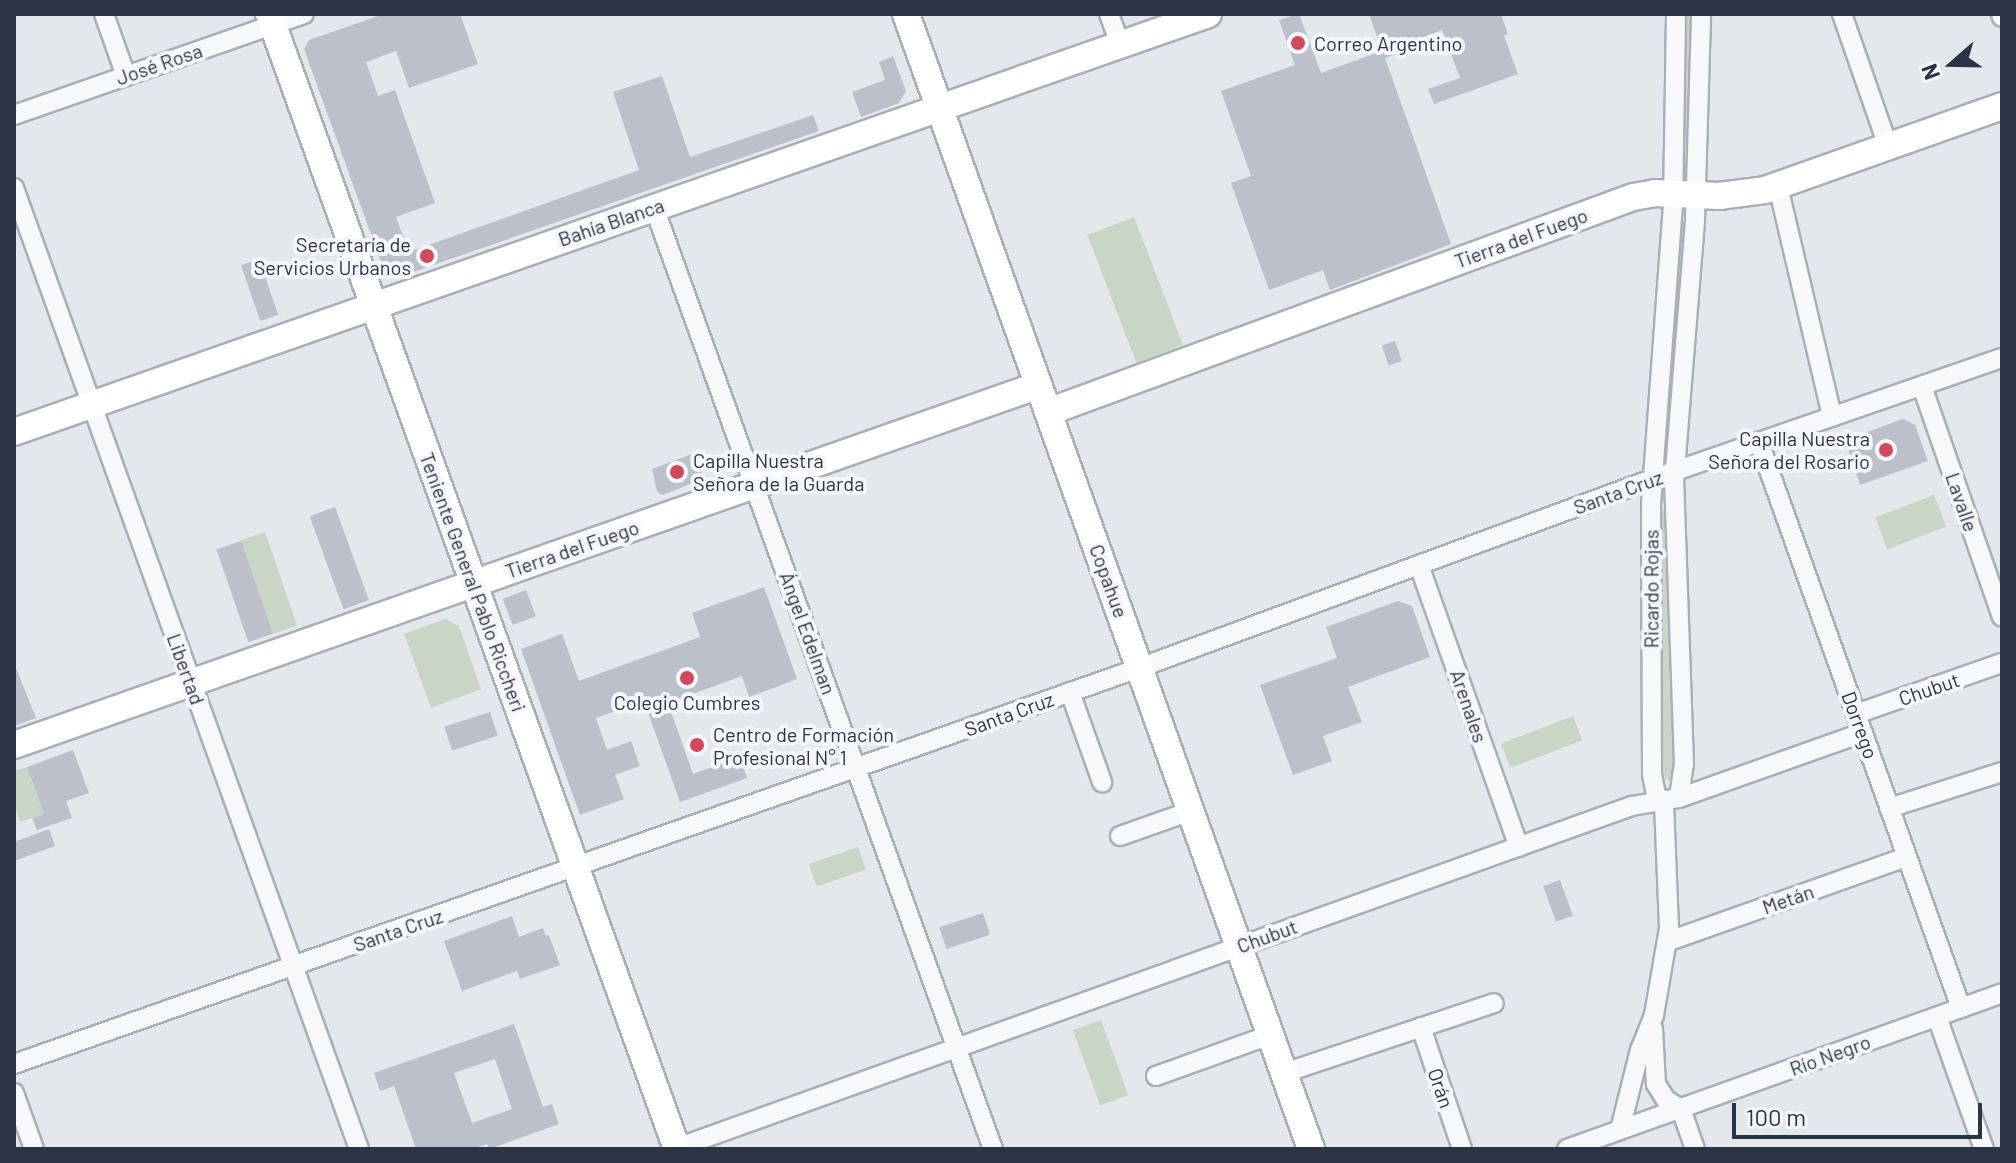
<!DOCTYPE html>
<html>
<head>
<meta charset="utf-8">
<style>
	body { margin:0 }
	#map { position:relative; width:2016px; height:1163px; overflow:hidden; background:#e4e7ec; font-family:Barlow,sans-serif }
	div>[style] { position:absolute }
	[style*='--x'] { left:calc(var(--x)*1px); top:calc(var(--y)*1px); width:calc(var(--w)*1px); rotate:calc(var(--a)*1deg) }
	.green>* { inset:0; background:#c9d6c5; transform-origin:0 0 }
	.building>* { inset:0; background:#bbc0ca; transform-origin:0 0 }
	.roads { filter:drop-shadow(2px 0 #a9aeb7) drop-shadow(-2px 0 #a9aeb7) drop-shadow(0 2px #a9aeb7) drop-shadow(0 -2px #a9aeb7) }
	.street>* { height:18px; margin:-9px; padding:0 9px; transform-origin:9px; border-radius:9px; background:#f7f8fa }
	.secondary>* { height:26px; margin:-13px; padding:0 13px; transform-origin:13px; border-radius:13px; background:#fff }
	.dots>* { width:22px; height:22px; translate:-50% -50%; box-sizing:border-box; border:4px solid #f4f6f9; border-radius:50% }
	span { translate:-50% -50%; white-space:nowrap; text-align:center; line-height:1.15; -webkit-text-stroke:8px #f4f6f9; paint-order:stroke }
	.poi-label { font-size:20px; color:#2b3445 }
	.left { translate:0 -50%; text-align:left }
	.right { translate:-100% -50%; text-align:right }
	.street-label { font-size:20px; color:#2b3445 }
	.frame { position:absolute; inset:0; border:16px solid #2b3445; pointer-events:none }
	.north { position:absolute; left:1912px; top:24px; width:80px; height:80px; -webkit-text-stroke:6px #f4f6f9; paint-order:stroke; rotate:250deg; font-size:22px; font-weight:700; line-height:32px; text-align:center; color:#2b3445 }
	.north::after { content:''; display:block; margin:auto; width:28px; height:36px; background:#2b3445; clip-path:polygon(50% 0,100% 100%,50% 72%,0 100%) }
	.scale { position:absolute; left:1732px; top:1103px; width:250px; height:36px; box-sizing:border-box; border:4px solid #2b3445; border-top:0; padding-left:10px; font-size:24px; line-height:28px; white-space:nowrap; color:#2b3445; -webkit-text-stroke:6px #f4f6f9; paint-order:stroke }
</style>
</head>
<body>
<div id="map">
	<div class="green">
		<div style="clip-path:polygon(1682px 14px,1695px 14px,1690px 157px,1685px 160px,1681px 158px)"></div>
		<div style="left:1134px;top:217px;width:137px;height:50px;rotate:69deg"></div>
		<div style="clip-path:polygon(1682px 219px,1686px 221px,1671px 439px,1665px 442px,1661px 440px,1678px 221px)"></div>
		<div style="left:1934px;top:495px;width:34px;height:63px;rotate:69deg"></div>
		<div style="clip-path:polygon(1665px 508px,1675px 775px,1669px 781px,1660px 774px,1659px 511px)"></div>
		<div style="left:265px;top:532px;width:99px;height:26px;rotate:71deg"></div>
		<div style="clip-path:polygon(445px 619px,459px 626px,481px 689px,431px 708px,404px 634px)"></div>
		<div style="left:1573px;top:716px;width:26px;height:77px;rotate:69deg"></div>
		<div style="clip-path:polygon(27px 767px,44px 814px,20px 822px,14px 804px,14px 771px)"></div>
		<div style="left:858px;top:847px;width:24px;height:52px;rotate:71deg"></div>
		<div style="left:1101px;top:1020px;width:80px;height:30px;rotate:70deg"></div>
	</div>
	<div class="building">
		<div style="clip-path:polygon(384px 14px,460px 14px,478px 64px,409px 88px,396px 51px,366px 62px,378px 96px,395px 90px,435px 203px,396px 217px,409px 252px,639px 170px,613px 92px,662px 76px,690px 157px,813px 115px,819px 131px,396px 278px,385px 273px,304px 49px,309px 40px)"></div>
		<div style="clip-path:polygon(1299px 14px,1321px 73px,1382px 51px,1369px 14px,1501px 14px,1508px 34px,1504px 36px,1518px 74px,1434px 104px,1428px 89px,1460px 78px,1442px 30px,1413px 41px,1415px 48px,1385px 58px,1451px 244px,1330px 290px,1323px 270px,1269px 290px,1231px 183px,1251px 176px,1221px 91px,1295px 65px,1279px 20px)"></div>
		<div style="clip-path:polygon(893px 56px,906px 91px,899px 103px,861px 117px,852px 92px,885px 80px,879px 62px)"></div>
		<div style="left:259px;top:259px;width:59px;height:19px;rotate:71deg"></div>
		<div style="left:1395px;top:341px;width:21px;height:14px;rotate:71deg"></div>
		<div style="clip-path:polygon(1903px 419px,1915px 425px,1928px 461px,1860px 485px,1845px 440px)"></div>
		<div style="clip-path:polygon(692px 454px,704px 477px,701px 480px,662px 495px,657px 491px,652px 469px)"></div>
		<div style="left:335px;top:507px;width:99px;height:27px;rotate:70deg"></div>
		<div style="left:241px;top:541px;width:98px;height:26px;rotate:71deg"></div>
		<div style="clip-path:polygon(764px 587px,797px 679px,749px 697px,742px 676px,668px 703px,693px 774px,740px 757px,747px 778px,680px 802px,644px 701px,596px 718px,607px 750px,631px 741px,640px 766px,615px 775px,624px 799px,580px 815px,521px 649px,562px 634px,579px 681px,700px 637px,692px 613px)"></div>
		<div style="left:526px;top:590px;width:28px;height:25px;rotate:69deg"></div>
		<div style="clip-path:polygon(1398px 601px,1412px 606px,1430px 657px,1348px 687px,1362px 722px,1323px 736px,1332px 761px,1293px 775px,1260px 685px,1337px 658px,1326px 627px)"></div>
		<div style="clip-path:polygon(14px 663px,36px 718px,14px 726px)"></div>
		<div style="left:490px;top:712px;width:25px;height:48px;rotate:72deg"></div>
		<div style="clip-path:polygon(73px 750px,89px 793px,66px 801px,72px 818px,37px 830px,32px 818px,44px 814px,27px 767px)"></div>
		<div style="clip-path:polygon(49px 829px,55px 846px,14px 861px,14px 842px)"></div>
		<div style="left:1560px;top:880px;width:38px;height:18px;rotate:70deg"></div>
		<div style="left:983px;top:913px;width:23px;height:46px;rotate:72deg"></div>
		<div style="clip-path:polygon(512px 916px,519px 937px,543px 928px,546px 936px,549px 935px,560px 965px,520px 979px,517px 971px,462px 991px,444px 941px)"></div>
		<div style="clip-path:polygon(evenodd,514px 1024px,543px 1107px,552px 1104px,559px 1124px,489px 1149px,487px 1144px,472px 1149px,416px 1149px,394px 1086px,380px 1091px,374px 1073px,514px 1024px,495px 1059px,512px 1109px,472px 1123px,454px 1073px,495px 1059px)"></div>
	</div>
	<div class="roads">
		<div class="street">
			<div style="--x:104;--y:14;--w:66;--a:70.5"></div>
			<div style="--x:1109;--y:14;--w:33;--a:70"></div>
			<div style="--x:1842;--y:14;--w:140;--a:70.8"></div>
			<div style="--x:2001;--y:14;--w:3;--a:72"></div>
			<div style="--x:14;--y:115;--w:307;--a:-19.2"></div>
			<div style="--x:1778;--y:186;--w:237;--a:76.8"></div>
			<div style="--x:14;--y:188;--w:1021;--a:70.25"></div>
			<div style="--x:654;--y:207;--w:1001;--a:70.21"></div>
			<div style="--x:1922;--y:386;--w:244;--a:70.9"></div>
			<div style="--x:1759;--y:442;--w:601;--a:70.36"></div>
			<div style="--x:1419;--y:565;--w:299;--a:70.5"></div>
			<div style="--x:1070;--y:692;--w:96;--a:70.4"></div>
			<div style="--x:1856;--y:714;--w:155;--a:-19.3"></div>
			<div style="--x:1679;--y:798;--w:34;--a:-82"></div>
			<div style="--x:1684;--y:764;--w:282;--a:-92"></div>
			<div style="--x:1674;--y:482;--w:263;--a:-85.4"></div>
			<div style="--x:1695;--y:220;--w:206;--a:-88.3"></div>
			<div style="--x:1889;--y:808;--w:119;--a:-17.7"></div>
			<div style="--x:1120;--y:836;--w:75;--a:-19.4"></div>
			<div style="--x:1669;--y:941;--w:251;--a:-19.5"></div>
			<div style="--x:1937;--y:1017;--w:140;--a:70.4"></div>
			<div style="--x:1421;--y:1027;--w:129;--a:71.4"></div>
			<div style="--x:1653;--y:1029;--w:55;--a:86.9"></div>
			<div style="--x:1656;--y:1084;--w:19;--a:58"></div>
			<div style="--x:1666;--y:1100;--w:17;--a:31"></div>
			<div style="--x:14;--y:1064;--w:1193;--a:-19.39"></div>
			<div style="--x:1139;--y:668;--w:547;--a:-20.22"></div>
			<div style="--x:1652;--y:479;--w:370;--a:-19.1"></div>
			<div style="--x:1284;--y:1073;--w:221;--a:-18.4"></div>
			<div style="--x:1156;--y:1076;--w:121;--a:-19.8"></div>
			<div style="--x:14;--y:1093;--w:59;--a:70.3"></div>
			<div style="--x:1681;--y:1109;--w:42;--a:70.7"></div>
			<div style="--x:1620;--y:1130;--w:82;--a:-76"></div>
			<div style="--x:1640;--y:1050;--w:38;--a:-68"></div>
			<div style="--x:1654;--y:1015;--w:88;--a:-80.2"></div>
			<div style="--x:1669;--y:928;--w:127;--a:-92.3"></div>
			<div style="--x:1664;--y:801;--w:10;--a:-143"></div>
			<div style="--x:1656;--y:795;--w:21;--a:-101"></div>
			<div style="--x:1652;--y:774;--w:270;--a:-90.2"></div>
			<div style="--x:1651;--y:504;--w:299;--a:-85.8"></div>
			<div style="--x:1673;--y:206;--w:192;--a:-89.1"></div>
			<div style="--x:674;--y:1149;--w:1018;--a:-19.7"></div>
			<div style="--x:1632;--y:806;--w:48;--a:-9.7"></div>
			<div style="--x:1679;--y:798;--w:194;--a:-19.6"></div>
			<div style="--x:1567;--y:1149;--w:462;--a:-19.7"></div>
		</div>
		<div class="secondary">
			<div style="--x:269;--y:14;--w:1206;--a:70.23"></div>
			<div style="--x:906;--y:14;--w:1205;--a:70.36"></div>
			<div style="--x:1048;--y:412;--w:623;--a:-20.18"></div>
			<div style="--x:1633;--y:197;--w:22;--a:-10"></div>
			<div style="--x:1655;--y:193;--w:64;--a:2.7"></div>
			<div style="--x:1719;--y:196;--w:46;--a:-7.4"></div>
			<div style="--x:1765;--y:190;--w:251;--a:-19.5"></div>
			<div style="--x:14;--y:432;--w:1265;--a:-19.29"></div>
			<div style="--x:14;--y:745;--w:1086;--a:-19.35"></div>
		</div>
	</div>
	<div class="dots">
		<div style="left:1298px;top:43px;background:#d1495b"></div>
		<div style="left:427px;top:256px;background:#d1495b"></div>
		<div style="left:1886px;top:450px;background:#d1495b"></div>
		<div style="left:677px;top:472px;background:#d1495b"></div>
		<div style="left:687px;top:678px;background:#d1495b"></div>
		<div style="left:697px;top:745px;background:#d1495b"></div>
	</div>
	<div class="poi-label">
		<span class="left" style="left:1314px;top:43px">Correo Argentino</span>
		<span class="right" style="left:411px;top:256px">Secretaría de<br>Servicios Urbanos</span>
		<span class="right" style="left:1870px;top:450px">Capilla Nuestra<br>Señora del Rosario</span>
		<span class="left" style="left:693px;top:472px">Capilla Nuestra<br>Señora de la Guarda</span>
		<span style="left:687px;top:702px">Colegio Cumbres</span>
		<span class="left" style="left:713px;top:746px">Centro de Formación<br>Profesional N° 1</span>
	</div>
	<div class="street-label">
		<span style="left:159px;top:64px;rotate:-19deg">José Rosa</span>
		<span style="left:611px;top:222px;rotate:-19deg">Bahía Blanca</span>
		<span style="left:1521px;top:238px;rotate:-20deg">Tierra del Fuego</span>
		<span style="left:1618px;top:492px;rotate:-20deg">Santa Cruz</span>
		<span style="left:1962px;top:502px;rotate:71deg">Lavalle</span>
		<span style="left:572px;top:549px;rotate:-19deg">Tierra del Fuego</span>
		<span style="left:1109px;top:581px;rotate:70deg">Copahue</span>
		<span style="left:473px;top:582px;rotate:70deg">Teniente General Pablo Riccheri</span>
		<span style="left:1651px;top:589px;rotate:-90deg">Ricardo Rojas</span>
		<span style="left:808px;top:633px;rotate:70deg">Ángel Edelman</span>
		<span style="left:186px;top:669px;rotate:70deg">Libertad</span>
		<span style="left:1929px;top:689px;rotate:-19deg">Chubut</span>
		<span style="left:1469px;top:706px;rotate:71deg">Arenales</span>
		<span style="left:1009px;top:714px;rotate:-20deg">Santa Cruz</span>
		<span style="left:1860px;top:725px;rotate:70deg">Dorrego</span>
		<span style="left:1788px;top:899px;rotate:-19deg">Metán</span>
		<span style="left:398px;top:930px;rotate:-19deg">Santa Cruz</span>
		<span style="left:1267px;top:936px;rotate:-20deg">Chubut</span>
		<span style="left:1830px;top:1055px;rotate:-20deg">Río Negro</span>
		<span style="left:1441px;top:1088px;rotate:71deg">Orán</span>
	</div>
	<div class="frame"></div>
	<div class="north">N</div>
	<div class="scale">100 m</div>
</div>
</body>
</html>
